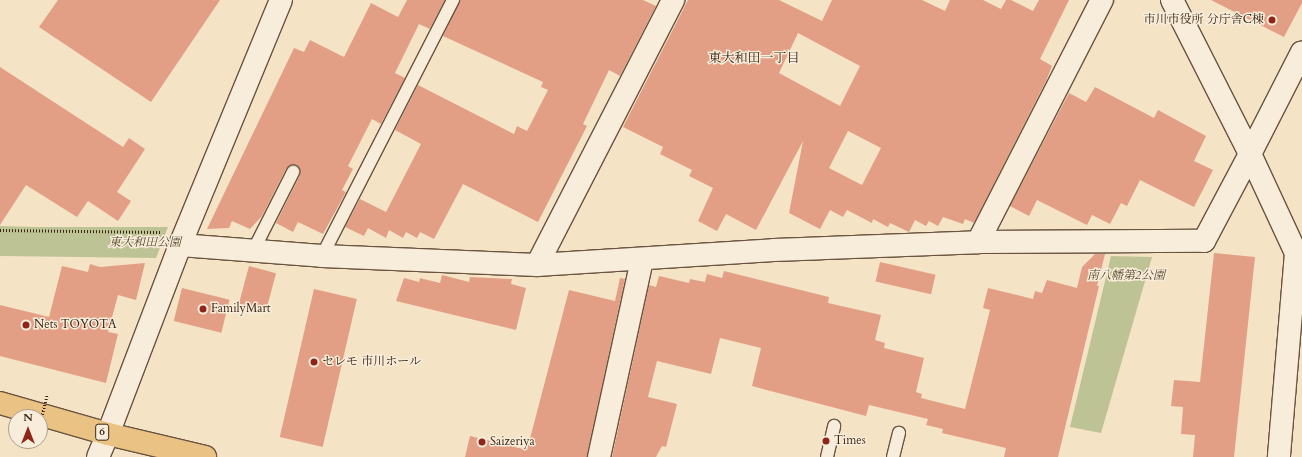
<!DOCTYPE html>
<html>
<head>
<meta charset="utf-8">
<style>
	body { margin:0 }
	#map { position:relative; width:1302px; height:457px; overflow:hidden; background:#f5e3c6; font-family:Cardo,"Noto Serif JP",serif }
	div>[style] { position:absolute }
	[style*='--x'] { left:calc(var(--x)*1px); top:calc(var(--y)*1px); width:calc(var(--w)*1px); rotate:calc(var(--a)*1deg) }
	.green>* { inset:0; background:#bdc394 }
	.building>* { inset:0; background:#e39f85; transform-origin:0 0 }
	.path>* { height:2.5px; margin-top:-1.25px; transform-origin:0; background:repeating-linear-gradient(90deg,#3a2413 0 1px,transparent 0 3px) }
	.roads { filter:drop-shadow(1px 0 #695440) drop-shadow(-1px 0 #695440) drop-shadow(0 1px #695440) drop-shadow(0 -1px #695440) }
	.service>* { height:12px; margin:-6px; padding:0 6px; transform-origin:6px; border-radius:6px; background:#f8edda }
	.minor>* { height:22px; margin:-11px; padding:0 11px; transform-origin:11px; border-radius:11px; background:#f8edda }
	.tertiary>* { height:22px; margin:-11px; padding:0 11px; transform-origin:11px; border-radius:11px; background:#f8edda }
	.primary>* { height:22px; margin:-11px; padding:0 11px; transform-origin:11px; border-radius:11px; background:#eac283 }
	.path-bridge>* { height:2.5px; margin-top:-1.25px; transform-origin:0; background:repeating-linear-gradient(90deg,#3a2413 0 1px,transparent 0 3px) }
	.dots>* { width:11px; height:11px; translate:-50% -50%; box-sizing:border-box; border:2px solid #f8edda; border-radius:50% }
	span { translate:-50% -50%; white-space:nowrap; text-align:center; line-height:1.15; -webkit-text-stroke:3px #f8edda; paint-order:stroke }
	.shield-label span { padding:1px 3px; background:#f8edda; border:1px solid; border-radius:3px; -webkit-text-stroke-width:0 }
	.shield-label { font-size:11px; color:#3a2413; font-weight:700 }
	.poi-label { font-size:12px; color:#3a2413 }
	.right { translate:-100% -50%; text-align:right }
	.left { translate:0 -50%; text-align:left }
	.park-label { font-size:12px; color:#5b4c33; font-style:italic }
	.neighbourhood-label { font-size:13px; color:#3a2413 }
	.north { position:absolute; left:8px; top:409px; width:40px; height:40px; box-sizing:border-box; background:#f8edda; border:1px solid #ac9d8a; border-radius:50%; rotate:0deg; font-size:11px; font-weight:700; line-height:16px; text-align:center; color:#3a2413 }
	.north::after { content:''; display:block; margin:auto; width:14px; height:18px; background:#8f2418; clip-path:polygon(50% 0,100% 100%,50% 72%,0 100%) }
</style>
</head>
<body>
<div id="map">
	<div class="green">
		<div style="clip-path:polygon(0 226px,35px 227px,168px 227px,156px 258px,0 256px)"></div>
		<div style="clip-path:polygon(1111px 256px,1152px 257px,1101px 433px,1070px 427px)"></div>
	</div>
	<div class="building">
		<div style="clip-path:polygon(58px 0,220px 0,151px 102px,39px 27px)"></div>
		<div style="clip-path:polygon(407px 0,445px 0,430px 29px,419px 24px,395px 73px,405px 78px,381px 124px,372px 119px,348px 166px,353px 169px,342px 190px,346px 192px,323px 234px,298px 222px,293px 232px,276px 223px,300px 175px,299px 168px,293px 165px,286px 169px,262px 216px,250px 229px,232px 221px,229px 228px,207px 229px,294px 48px,304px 52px,310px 40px,344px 57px,371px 3px,398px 17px)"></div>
		<div style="clip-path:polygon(460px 0,643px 0,656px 6px,620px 76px,609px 70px,583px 124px,587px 126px,538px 222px,463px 184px,434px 239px,420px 232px,417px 238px,406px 232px,403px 238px,389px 230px,386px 238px,368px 228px,364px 236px,345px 227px,360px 199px,386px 212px,421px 144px,395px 130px,418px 85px,514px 134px,517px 126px,527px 131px,548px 90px,541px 87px,543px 82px,443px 36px)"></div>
		<div style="clip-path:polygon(evenodd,688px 0,779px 0,822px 21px,832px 0,922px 0,945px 11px,950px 0,983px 0,1001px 9px,1006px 0,1011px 0,1033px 11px,1039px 0,1069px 0,1040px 59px,1052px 66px,1046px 81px,974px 223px,965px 219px,963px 224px,943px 217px,938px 226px,929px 221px,926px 226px,915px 220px,909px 232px,890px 223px,888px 227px,873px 219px,872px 223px,847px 210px,843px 217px,830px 210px,820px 229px,789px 213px,803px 141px,756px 230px,726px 214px,717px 231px,698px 221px,713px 188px,689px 176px,692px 170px,660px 154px,663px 147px,623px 127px,688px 0,798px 33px,860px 66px,840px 106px,779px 73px,798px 33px,688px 0,848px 131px,881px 148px,862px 185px,829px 168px,848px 131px)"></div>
		<div style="clip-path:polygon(1211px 0,1302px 0,1302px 3px,1284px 37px)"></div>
		<div style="clip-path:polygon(0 67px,123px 147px,129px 138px,145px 149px,117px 192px,131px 201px,118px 221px,88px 201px,77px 217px,26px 185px,0 225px)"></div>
		<div style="clip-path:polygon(1095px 87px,1154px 118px,1158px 110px,1206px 136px,1194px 161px,1213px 170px,1194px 207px,1140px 180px,1127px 206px,1121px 203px,1110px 224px,1092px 215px,1087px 225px,1037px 200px,1029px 216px,1010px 206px,1069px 93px,1086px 102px)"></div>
		<div style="clip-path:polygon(1214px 253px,1255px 257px,1234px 457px,1193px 457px,1195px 435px,1181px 434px,1183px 407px,1171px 406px,1174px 380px,1200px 382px)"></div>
		<div style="clip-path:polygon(1095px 254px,1105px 254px,1097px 286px,1099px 286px,1058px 457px,1004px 457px,1006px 448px,942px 433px,943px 429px,926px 425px,928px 419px,869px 405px,866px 416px,752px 386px,761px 348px,720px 338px,711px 374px,657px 361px,648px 397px,677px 404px,666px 447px,662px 446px,656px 457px,612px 457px,649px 285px,656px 287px,659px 276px,689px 283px,690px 279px,705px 282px,707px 274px,722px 278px,724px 271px,829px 297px,828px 303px,881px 315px,875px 340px,885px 343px,884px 348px,924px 358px,916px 392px,922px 394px,921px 398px,965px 409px,990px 310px,983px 308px,988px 288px,1033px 299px,1035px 291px,1042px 293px,1047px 280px,1077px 288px,1082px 267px)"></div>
		<div style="left:880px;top:262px;width:57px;height:20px;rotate:13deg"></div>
		<div style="clip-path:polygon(145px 263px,136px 300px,118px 295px,108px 332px,118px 334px,106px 383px,0 356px,0 305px,49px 317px,62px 266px,88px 272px,90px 264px,100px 267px)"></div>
		<div style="left:249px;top:266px;width:28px;height:39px;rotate:15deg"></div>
		<div style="clip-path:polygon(442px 275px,469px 282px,470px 277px,512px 279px,511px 284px,526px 288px,516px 330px,396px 301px,404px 278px,419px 282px,420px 278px,440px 283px)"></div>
		<div style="clip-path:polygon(620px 278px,625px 279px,587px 457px,465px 457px,470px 436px,527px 450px,569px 290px,615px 301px)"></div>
		<div style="left:182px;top:288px;width:49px;height:34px;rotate:14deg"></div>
		<div style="left:314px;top:289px;width:44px;height:152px;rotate:13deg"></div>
	</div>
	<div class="path">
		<div style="--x:0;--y:230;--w:161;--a:0.7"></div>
	</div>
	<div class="roads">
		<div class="service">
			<div style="--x:253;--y:251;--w:89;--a:-63.1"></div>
			<div style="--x:322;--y:256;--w:288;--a:-62.9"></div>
			<div style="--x:827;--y:457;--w:32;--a:-77"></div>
			<div style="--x:893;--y:457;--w:25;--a:-76"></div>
		</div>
		<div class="minor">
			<div style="--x:281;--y:0;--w:265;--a:112.4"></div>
			<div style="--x:180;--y:245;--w:142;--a:4.4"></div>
			<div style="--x:322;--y:256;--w:215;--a:2.4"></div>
			<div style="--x:537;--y:265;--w:237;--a:-3.6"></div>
			<div style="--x:774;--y:250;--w:204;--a:-2.2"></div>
			<div style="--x:978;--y:242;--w:226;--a:-0.3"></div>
			<div style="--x:1204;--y:241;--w:98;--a:-62.1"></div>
			<div style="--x:978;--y:242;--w:272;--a:-62.9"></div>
			<div style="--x:537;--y:265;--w:298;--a:-62.8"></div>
			<div style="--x:98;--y:457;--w:25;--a:-67"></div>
			<div style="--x:599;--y:457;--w:202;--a:-77.7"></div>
		</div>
		<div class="tertiary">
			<div style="--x:1172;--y:0;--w:173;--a:63.1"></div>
			<div style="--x:1250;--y:154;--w:109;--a:65.1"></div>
			<div style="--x:1296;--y:253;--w:205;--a:94.8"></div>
			<div style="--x:1250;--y:154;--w:114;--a:-63"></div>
			<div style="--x:108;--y:434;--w:202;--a:-69.1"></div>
		</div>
		<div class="primary">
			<div style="--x:0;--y:403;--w:112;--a:16"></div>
			<div style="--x:108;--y:434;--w:100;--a:13.3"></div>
		</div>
	</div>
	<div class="path-bridge">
		<div style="--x:40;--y:423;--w:30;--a:-76"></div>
	</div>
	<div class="dots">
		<div style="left:1272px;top:20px;background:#8f2418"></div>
		<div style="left:203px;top:309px;background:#8f2418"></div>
		<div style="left:26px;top:325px;background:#8f2418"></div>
		<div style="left:314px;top:362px;background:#8f2418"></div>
		<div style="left:826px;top:441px;background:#8f2418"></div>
		<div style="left:482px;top:442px;background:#8f2418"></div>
	</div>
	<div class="shield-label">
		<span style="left:102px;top:432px">6</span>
	</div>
	<div class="poi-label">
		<span class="right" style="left:1264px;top:20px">市川市役所 分庁舎C棟</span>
		<span class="left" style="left:211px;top:309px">FamilyMart</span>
		<span class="left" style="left:34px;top:325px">Nets TOYOTA</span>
		<span class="left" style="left:322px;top:362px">セレモ 市川ホール</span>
		<span class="left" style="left:834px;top:441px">Times</span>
		<span class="left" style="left:490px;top:442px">Saizeriya</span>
	</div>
	<div class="park-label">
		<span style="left:145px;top:243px">東大和田公園</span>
		<span style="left:1126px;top:276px">南八幡第2公園</span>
	</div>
	<div class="neighbourhood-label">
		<span style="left:754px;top:58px">東大和田一丁目</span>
	</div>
	<div class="north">N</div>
</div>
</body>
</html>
